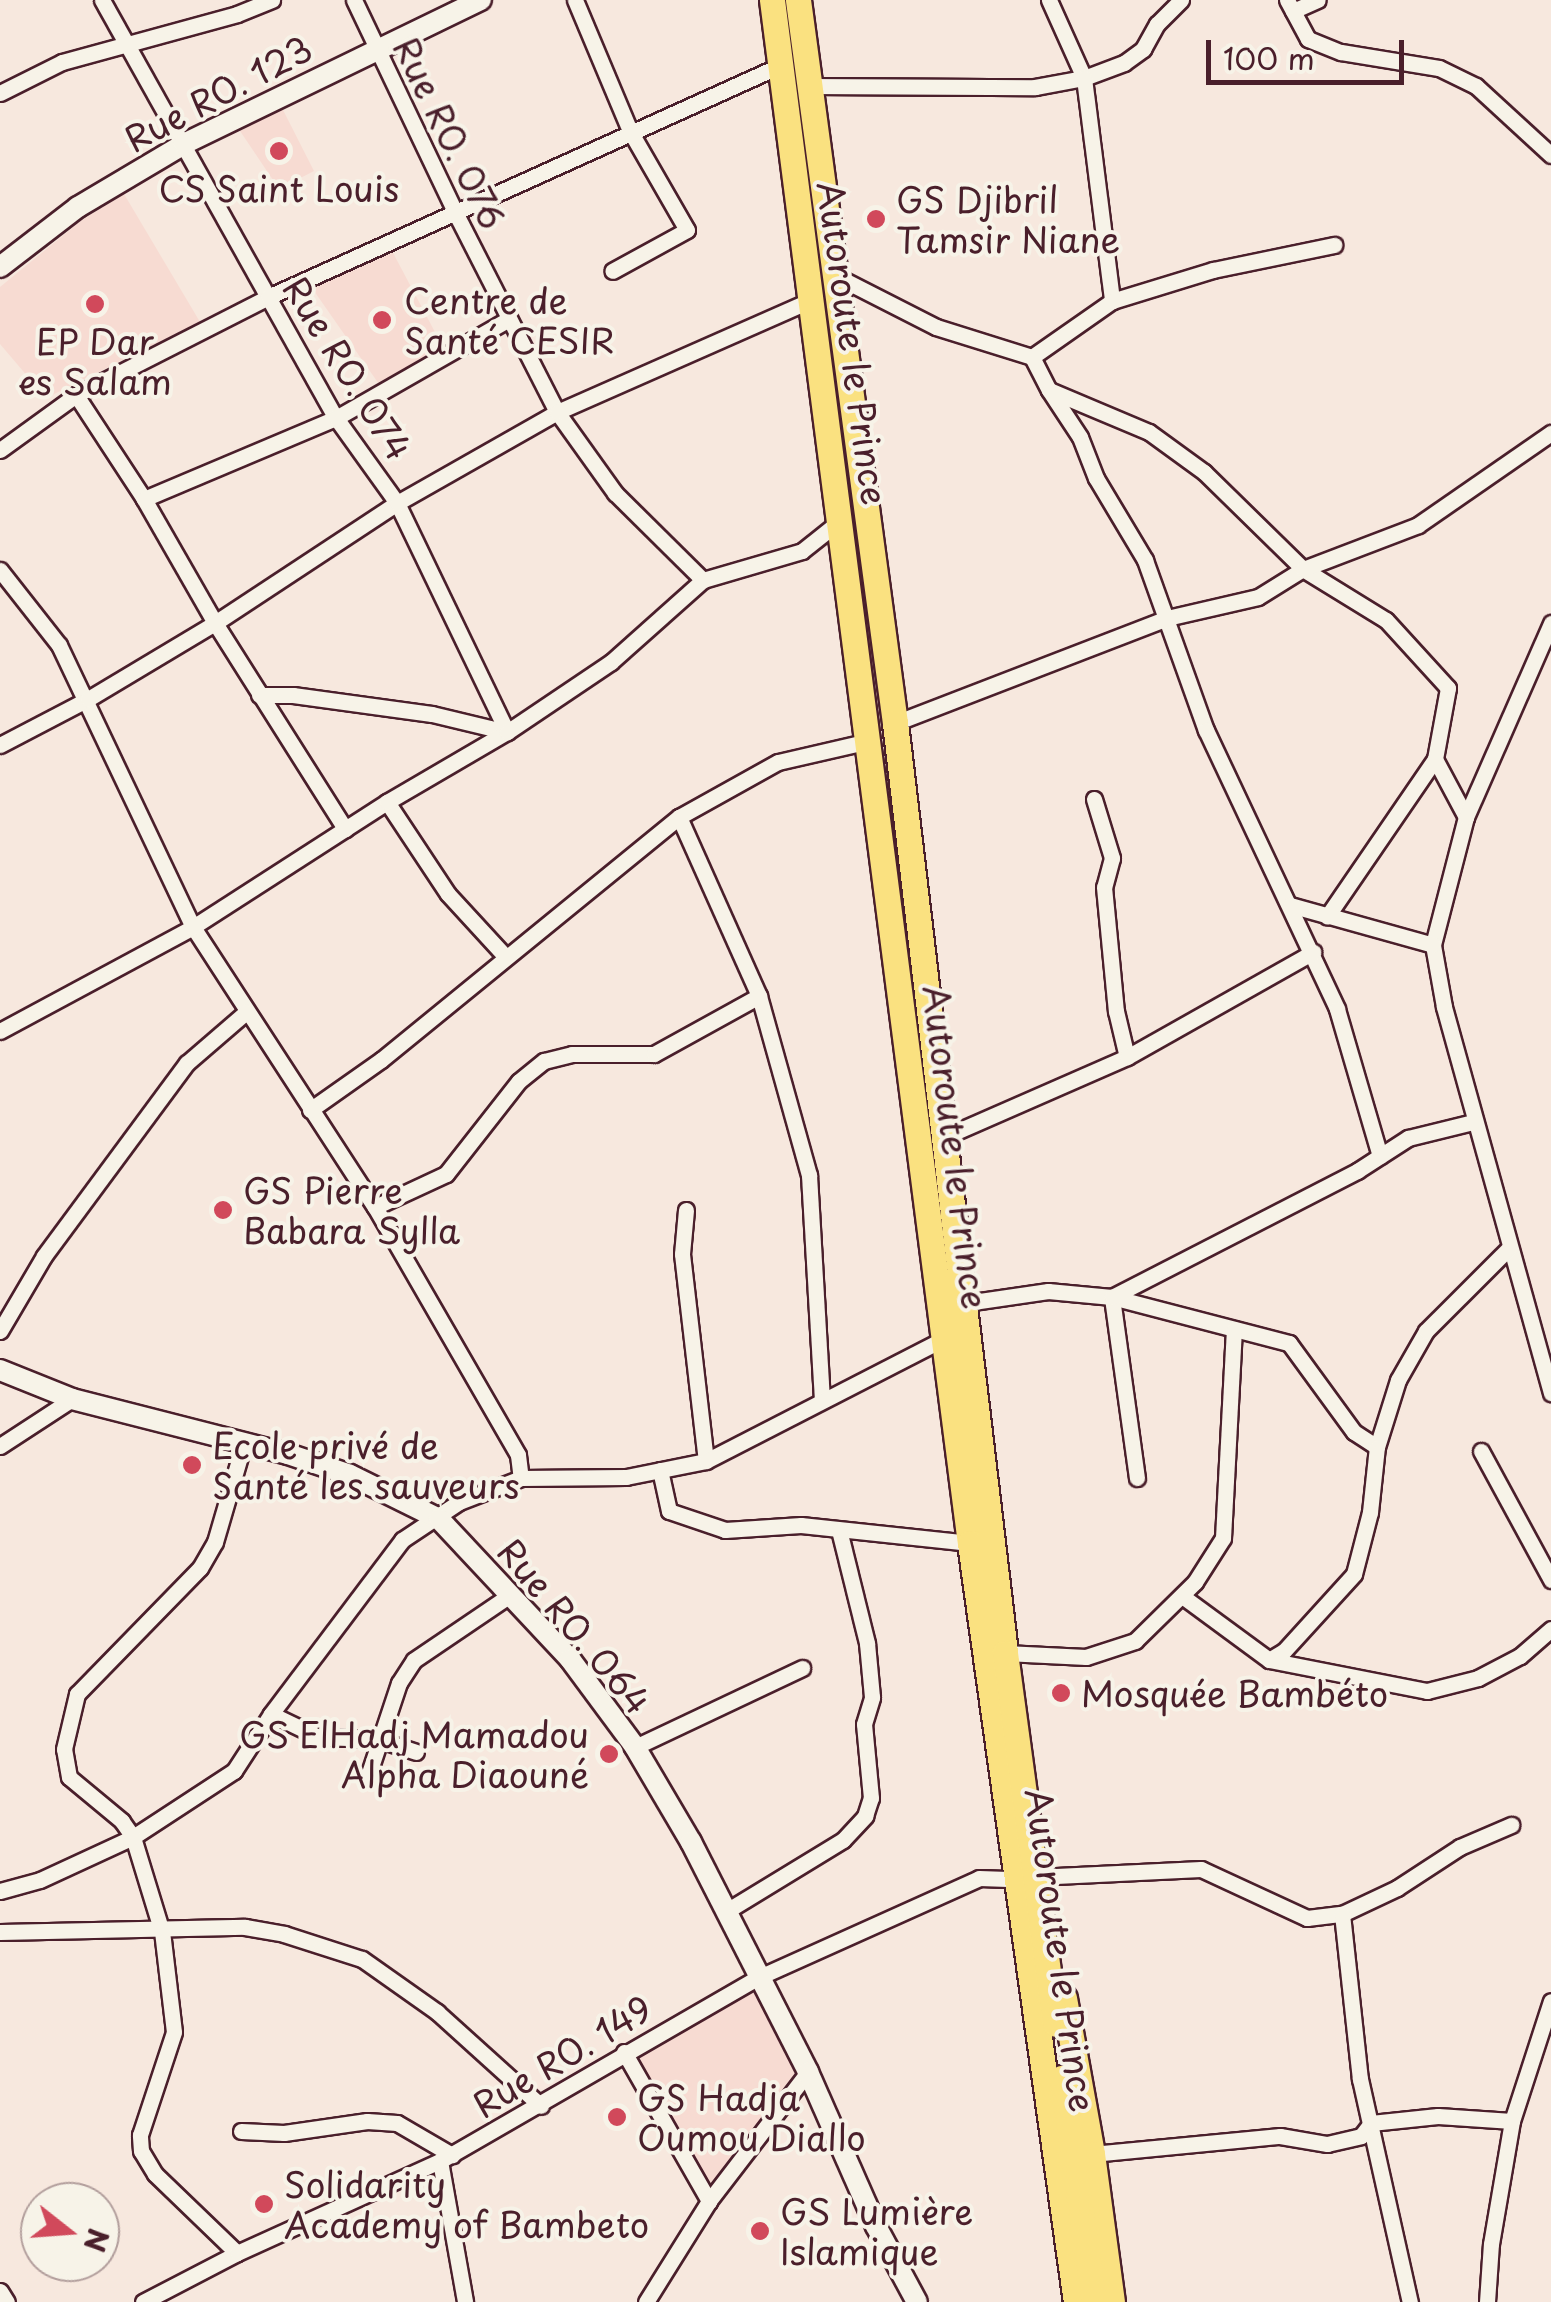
<!DOCTYPE html>
<html>
<head>
<meta charset="utf-8">
<style>
	body { margin:0 }
	#map { position:relative; width:1551px; height:2302px; overflow:hidden; background:#f7e8de; font-family:"Playpen Sans",sans-serif }
	div>[style] { position:absolute }
	[style*='--x'] { left:calc(var(--x)*1px); top:calc(var(--y)*1px); width:calc(var(--w)*1px); rotate:calc(var(--a)*1deg) }
	.built>* { inset:0; background:#f7dbd2 }
	.roads { filter:drop-shadow(2px 0 #4a1f2b) drop-shadow(-2px 0 #4a1f2b) drop-shadow(0 2px #4a1f2b) drop-shadow(0 -2px #4a1f2b) }
	.minor>* { height:15px; margin:-7.5px; padding:0 7.5px; transform-origin:7.5px; border-radius:7.5px; background:#f7f3e8 }
	.tertiary>* { height:20px; margin:-10px; padding:0 10px; transform-origin:10px; border-radius:10px; background:#f7f3e8 }
	.primary>* { height:25px; margin:-12.5px; padding:0 12.5px; transform-origin:12.5px; border-radius:12.5px; background:#fae180 }
	.dots>* { width:28px; height:28px; translate:-50% -50%; box-sizing:border-box; border:5px solid #f7f3e8; border-radius:50% }
	span { translate:-50% -50%; white-space:nowrap; text-align:center; line-height:1.15; -webkit-text-stroke:8px #f7f3e8; paint-order:stroke }
	.street-label { font-size:35px; color:#4a1f2b }
	.poi-label { font-size:35px; color:#4a1f2b }
	.left { translate:0 -50%; text-align:left }
	.right { translate:-100% -50%; text-align:right }
	.north { position:absolute; left:20px; top:2182px; width:100px; height:100px; box-sizing:border-box; background:#f7f3e8; border:2px solid #b29e9c; border-radius:50%; rotate:107deg; font-size:28px; font-weight:700; line-height:40px; text-align:center; color:#4a1f2b }
	.north::after { content:''; display:block; margin:auto; width:35px; height:45px; background:#d1495b; clip-path:polygon(50% 0,100% 100%,50% 72%,0 100%) }
	.scale { position:absolute; left:1206px; top:40px; width:198px; height:45px; box-sizing:border-box; border:5px solid #4a1f2b; border-top:0; padding-left:12px; font-size:30px; line-height:35px; white-space:nowrap; color:#4a1f2b; -webkit-text-stroke:8px #f7f3e8; paint-order:stroke }
</style>
</head>
<body>
<div id="map">
	<div class="built">
		<div style="clip-path:polygon(281px 106px,314px 171px,279px 189px,240px 131px)"></div>
		<div style="clip-path:polygon(124px 194px,200px 322px,46px 398px,0 344px,0 287px,82px 220px)"></div>
		<div style="clip-path:polygon(391px 249px,445px 351px,381px 387px,312px 288px)"></div>
		<div style="clip-path:polygon(756px 1983px,803px 2074px,717px 2186px,706px 2189px,629px 2053px)"></div>
	</div>
	<div class="roads">
		<div class="minor">
			<div style="--x:102;--y:0;--w:479;--a:60.8"></div>
			<div style="--x:336;--y:418;--w:105;--a:54.3"></div>
			<div style="--x:397;--y:503;--w:254;--a:64.3"></div>
			<div style="--x:354;--y:0;--w:233;--a:64.5"></div>
			<div style="--x:454;--y:210;--w:227;--a:63"></div>
			<div style="--x:557;--y:412;--w:100;--a:54.4"></div>
			<div style="--x:615;--y:493;--w:124;--a:44.7"></div>
			<div style="--x:575;--y:0;--w:142;--a:67.2"></div>
			<div style="--x:630;--y:131;--w:114;--a:60.1"></div>
			<div style="--x:687;--y:230;--w:85;--a:151.3"></div>
			<div style="--x:1049;--y:0;--w:85;--a:65.8"></div>
			<div style="--x:1084;--y:78;--w:43;--a:-20.6"></div>
			<div style="--x:1124;--y:63;--w:24;--a:-36"></div>
			<div style="--x:1143;--y:49;--w:29;--a:-61"></div>
			<div style="--x:1157;--y:24;--w:34;--a:-45"></div>
			<div style="--x:1287;--y:0;--w:44;--a:61.7"></div>
			<div style="--x:1308;--y:39;--w:35;--a:22"></div>
			<div style="--x:1341;--y:52;--w:99;--a:9.3"></div>
			<div style="--x:1439;--y:68;--w:41;--a:25.9"></div>
			<div style="--x:1476;--y:86;--w:102;--a:42.6"></div>
			<div style="--x:1293;--y:11;--w:27;--a:-24"></div>
			<div style="--x:809;--y:86;--w:226;--a:0.3"></div>
			<div style="--x:1035;--y:87;--w:50;--a:-10.4"></div>
			<div style="--x:1084;--y:78;--w:225;--a:82.8"></div>
			<div style="--x:0;--y:93;--w:69;--a:-26.6"></div>
			<div style="--x:62;--y:62;--w:181;--a:-15.3"></div>
			<div style="--x:237;--y:14;--w:38;--a:-22"></div>
			<div style="--x:834;--y:275;--w:114;--a:27"></div>
			<div style="--x:936;--y:327;--w:101;--a:17.4"></div>
			<div style="--x:1032;--y:357;--w:37;--a:63"></div>
			<div style="--x:1049;--y:390;--w:108;--a:22.8"></div>
			<div style="--x:1149;--y:432;--w:68;--a:36"></div>
			<div style="--x:1204;--y:472;--w:139;--a:44.4"></div>
			<div style="--x:1303;--y:569;--w:97;--a:31.6"></div>
			<div style="--x:1386;--y:620;--w:92;--a:47.6"></div>
			<div style="--x:1448;--y:688;--w:72;--a:100.4"></div>
			<div style="--x:1435;--y:759;--w:191;--a:124.4"></div>
			<div style="--x:1032;--y:357;--w:98;--a:-35"></div>
			<div style="--x:1112;--y:301;--w:106;--a:-17.1"></div>
			<div style="--x:1213;--y:270;--w:124;--a:-11.7"></div>
			<div style="--x:1049;--y:390;--w:56;--a:56.6"></div>
			<div style="--x:1080;--y:437;--w:44;--a:68.7"></div>
			<div style="--x:1096;--y:478;--w:96;--a:59.1"></div>
			<div style="--x:1145;--y:560;--w:181;--a:70.3"></div>
			<div style="--x:1206;--y:730;--w:308;--a:64.8"></div>
			<div style="--x:1337;--y:1009;--w:153;--a:73.7"></div>
			<div style="--x:76;--y:395;--w:124;--a:56.8"></div>
			<div style="--x:144;--y:499;--w:143;--a:60.2"></div>
			<div style="--x:215;--y:623;--w:244;--a:57.7"></div>
			<div style="--x:0;--y:450;--w:94;--a:-35.9"></div>
			<div style="--x:76;--y:395;--w:216;--a:-27"></div>
			<div style="--x:268;--y:297;--w:563;--a:-24.33"></div>
			<div style="--x:144;--y:499;--w:208;--a:-22.9"></div>
			<div style="--x:336;--y:418;--w:199;--a:-29.8"></div>
			<div style="--x:0;--y:570;--w:95;--a:51.8"></div>
			<div style="--x:59;--y:645;--w:312;--a:64.6"></div>
			<div style="--x:193;--y:927;--w:334;--a:57"></div>
			<div style="--x:375;--y:1207;--w:286;--a:60"></div>
			<div style="--x:518;--y:1455;--w:23;--a:83"></div>
			<div style="--x:259;--y:695;--w:34;--a:0"></div>
			<div style="--x:293;--y:695;--w:140;--a:7.8"></div>
			<div style="--x:432;--y:714;--w:77;--a:13.5"></div>
			<div style="--x:895;--y:723;--w:292;--a:-21.1"></div>
			<div style="--x:1167;--y:618;--w:93;--a:-13"></div>
			<div style="--x:1258;--y:597;--w:53;--a:-31.9"></div>
			<div style="--x:1303;--y:569;--w:123;--a:-20.9"></div>
			<div style="--x:1418;--y:525;--w:162;--a:-34.7"></div>
			<div style="--x:0;--y:745;--w:99;--a:-27.6"></div>
			<div style="--x:88;--y:699;--w:148;--a:-30.9"></div>
			<div style="--x:215;--y:623;--w:218;--a:-33.4"></div>
			<div style="--x:397;--y:503;--w:184;--a:-29.6"></div>
			<div style="--x:557;--y:412;--w:278;--a:-23.8"></div>
			<div style="--x:1435;--y:759;--w:66;--a:61.9"></div>
			<div style="--x:1466;--y:817;--w:132;--a:104.5"></div>
			<div style="--x:1433;--y:945;--w:63;--a:79.9"></div>
			<div style="--x:1444;--y:1007;--w:401;--a:74.5"></div>
			<div style="--x:1094;--y:799;--w:62;--a:73"></div>
			<div style="--x:1112;--y:858;--w:30;--a:105"></div>
			<div style="--x:1104;--y:887;--w:125;--a:84.5"></div>
			<div style="--x:1116;--y:1011;--w:47;--a:76.6"></div>
			<div style="--x:387;--y:802;--w:110;--a:56.5"></div>
			<div style="--x:448;--y:894;--w:84;--a:47.4"></div>
			<div style="--x:679;--y:817;--w:196;--a:65.9"></div>
			<div style="--x:759;--y:996;--w:186;--a:74.4"></div>
			<div style="--x:809;--y:1175;--w:225;--a:86.7"></div>
			<div style="--x:1466;--y:817;--w:212;--a:-66.3"></div>
			<div style="--x:1290;--y:905;--w:148;--a:15.6"></div>
			<div style="--x:0;--y:1031;--w:219;--a:-28.3"></div>
			<div style="--x:193;--y:927;--w:231;--a:-32.8"></div>
			<div style="--x:387;--y:802;--w:139;--a:-30.3"></div>
			<div style="--x:507;--y:732;--w:125;--a:-33.9"></div>
			<div style="--x:611;--y:662;--w:123;--a:-41.7"></div>
			<div style="--x:703;--y:580;--w:103;--a:-16.3"></div>
			<div style="--x:802;--y:551;--w:50;--a:-38.5"></div>
			<div style="--x:310;--y:1110;--w:87;--a:-35.2"></div>
			<div style="--x:381;--y:1060;--w:385;--a:-39.2"></div>
			<div style="--x:679;--y:817;--w:113;--a:-29.1"></div>
			<div style="--x:778;--y:762;--w:93;--a:-13"></div>
			<div style="--x:944;--y:1137;--w:200;--a:-23.6"></div>
			<div style="--x:1127;--y:1057;--w:214;--a:-29.4"></div>
			<div style="--x:375;--y:1207;--w:78;--a:-24.9"></div>
			<div style="--x:446;--y:1174;--w:118;--a:-51.9"></div>
			<div style="--x:519;--y:1081;--w:32;--a:-39"></div>
			<div style="--x:544;--y:1061;--w:29;--a:-14"></div>
			<div style="--x:572;--y:1054;--w:82;--a:0"></div>
			<div style="--x:654;--y:1054;--w:120;--a:-28.9"></div>
			<div style="--x:686;--y:1210;--w:44;--a:95.2"></div>
			<div style="--x:682;--y:1254;--w:208;--a:83.4"></div>
			<div style="--x:966;--y:1303;--w:83;--a:-8.3"></div>
			<div style="--x:1048;--y:1291;--w:64;--a:5.4"></div>
			<div style="--x:1112;--y:1297;--w:183;--a:14.6"></div>
			<div style="--x:1289;--y:1343;--w:110;--a:53.9"></div>
			<div style="--x:1354;--y:1432;--w:27;--a:33"></div>
			<div style="--x:1377;--y:1447;--w:70;--a:-72.6"></div>
			<div style="--x:1398;--y:1380;--w:56;--a:-60.3"></div>
			<div style="--x:1426;--y:1331;--w:117;--a:-45"></div>
			<div style="--x:0;--y:1331;--w:87;--a:-59.6"></div>
			<div style="--x:44;--y:1256;--w:240;--a:-53.5"></div>
			<div style="--x:187;--y:1063;--w:78;--a:-40.8"></div>
			<div style="--x:0;--y:1446;--w:86;--a:-33.1"></div>
			<div style="--x:1481;--y:1451;--w:147;--a:61.5"></div>
			<div style="--x:660;--y:1470;--w:42;--a:77.6"></div>
			<div style="--x:669;--y:1511;--w:59;--a:18.7"></div>
			<div style="--x:725;--y:1530;--w:76;--a:-3.8"></div>
			<div style="--x:801;--y:1525;--w:170;--a:6.1"></div>
			<div style="--x:1137;--y:1478;--w:183;--a:-97.9"></div>
			<div style="--x:1112;--y:1297;--w:276;--a:-27.2"></div>
			<div style="--x:1357;--y:1171;--w:61;--a:-32.9"></div>
			<div style="--x:1408;--y:1138;--w:67;--a:-13.8"></div>
			<div style="--x:1182;--y:1596;--w:108;--a:36.3"></div>
			<div style="--x:1269;--y:1660;--w:161;--a:11.1"></div>
			<div style="--x:1427;--y:1691;--w:53;--a:-14.3"></div>
			<div style="--x:1478;--y:1678;--w:47;--a:-27.6"></div>
			<div style="--x:1520;--y:1656;--w:41;--a:-41.1"></div>
			<div style="--x:1005;--y:1653;--w:81;--a:2.8"></div>
			<div style="--x:1086;--y:1657;--w:52;--a:-18.1"></div>
			<div style="--x:1135;--y:1641;--w:84;--a:-44.5"></div>
			<div style="--x:1195;--y:1582;--w:52;--a:-57.5"></div>
			<div style="--x:1223;--y:1538;--w:209;--a:-87"></div>
			<div style="--x:1269;--y:1660;--w:17;--a:-31"></div>
			<div style="--x:1284;--y:1651;--w:104;--a:-47.7"></div>
			<div style="--x:1354;--y:1574;--w:64;--a:-75.5"></div>
			<div style="--x:1370;--y:1512;--w:65;--a:-83.9"></div>
			<div style="--x:271;--y:1714;--w:53;--a:25.6"></div>
			<div style="--x:319;--y:1737;--w:58;--a:2"></div>
			<div style="--x:377;--y:1739;--w:41;--a:18.4"></div>
			<div style="--x:635;--y:1747;--w:185;--a:-25.3"></div>
			<div style="--x:368;--y:1776;--w:98;--a:-71.6"></div>
			<div style="--x:399;--y:1683;--w:27;--a:-57"></div>
			<div style="--x:414;--y:1660;--w:116;--a:-34.1"></div>
			<div style="--x:1035;--y:1877;--w:166;--a:-2.8"></div>
			<div style="--x:1201;--y:1869;--w:117;--a:24.8"></div>
			<div style="--x:1307;--y:1918;--w:35;--a:-7"></div>
			<div style="--x:1342;--y:1914;--w:61;--a:-25.3"></div>
			<div style="--x:1397;--y:1888;--w:75;--a:-33.1"></div>
			<div style="--x:1460;--y:1847;--w:56;--a:-23.3"></div>
			<div style="--x:0;--y:1891;--w:41;--a:-15.4"></div>
			<div style="--x:40;--y:1880;--w:102;--a:-24.8"></div>
			<div style="--x:133;--y:1837;--w:121;--a:-33.2"></div>
			<div style="--x:234;--y:1771;--w:68;--a:-57"></div>
			<div style="--x:271;--y:1714;--w:218;--a:-53"></div>
			<div style="--x:402;--y:1540;--w:69;--a:-33.7"></div>
			<div style="--x:459;--y:1502;--w:66;--a:-21.2"></div>
			<div style="--x:521;--y:1478;--w:105;--a:-0.5"></div>
			<div style="--x:626;--y:1477;--w:82;--a:-11.3"></div>
			<div style="--x:706;--y:1461;--w:269;--a:-27.2"></div>
			<div style="--x:725;--y:1912;--w:138;--a:-31.4"></div>
			<div style="--x:843;--y:1840;--w:33;--a:-47"></div>
			<div style="--x:865;--y:1816;--w:19;--a:-72"></div>
			<div style="--x:871;--y:1798;--w:74;--a:-95.4"></div>
			<div style="--x:864;--y:1724;--w:28;--a:-73"></div>
			<div style="--x:872;--y:1697;--w:54;--a:-95.3"></div>
			<div style="--x:867;--y:1643;--w:116;--a:-103.9"></div>
			<div style="--x:1342;--y:1914;--w:166;--a:83.8"></div>
			<div style="--x:1360;--y:2079;--w:229;--a:77.4"></div>
			<div style="--x:0;--y:1932;--w:245;--a:-1.2"></div>
			<div style="--x:245;--y:1927;--w:40;--a:10"></div>
			<div style="--x:284;--y:1934;--w:82;--a:17.8"></div>
			<div style="--x:362;--y:1959;--w:92;--a:35.2"></div>
			<div style="--x:437;--y:2012;--w:140;--a:42.1"></div>
			<div style="--x:624;--y:2052;--w:172;--a:60.3"></div>
			<div style="--x:241;--y:2131;--w:43;--a:2.7"></div>
			<div style="--x:284;--y:2133;--w:84;--a:-8.2"></div>
			<div style="--x:367;--y:2121;--w:30;--a:4"></div>
			<div style="--x:397;--y:2123;--w:64;--a:30.2"></div>
			<div style="--x:1092;--y:2154;--w:189;--a:-5.5"></div>
			<div style="--x:1280;--y:2136;--w:48;--a:9.7"></div>
			<div style="--x:1327;--y:2144;--w:35;--a:-13"></div>
			<div style="--x:1361;--y:2136;--w:16;--a:-52"></div>
			<div style="--x:1371;--y:2123;--w:67;--a:-6"></div>
			<div style="--x:1438;--y:2116;--w:74;--a:3.9"></div>
			<div style="--x:440;--y:2161;--w:143;--a:79.9"></div>
			<div style="--x:237;--y:2253;--w:114;--a:-136.1"></div>
			<div style="--x:155;--y:2174;--w:27;--a:-121"></div>
			<div style="--x:141;--y:2151;--w:16;--a:-94"></div>
			<div style="--x:140;--y:2135;--w:108;--a:-71.7"></div>
			<div style="--x:174;--y:2032;--w:101;--a:-96.8"></div>
			<div style="--x:162;--y:1932;--w:99;--a:-107"></div>
			<div style="--x:133;--y:1837;--w:19;--a:-125"></div>
			<div style="--x:122;--y:1821;--w:69;--a:-140.3"></div>
			<div style="--x:69;--y:1777;--w:28;--a:-100"></div>
			<div style="--x:64;--y:1749;--w:57;--a:-76.7"></div>
			<div style="--x:77;--y:1694;--w:176;--a:-45.7"></div>
			<div style="--x:200;--y:1568;--w:30;--a:-60"></div>
			<div style="--x:215;--y:1542;--w:103;--a:-73.7"></div>
			<div style="--x:0;--y:2291;--w:13;--a:58"></div>
			<div style="--x:143;--y:2302;--w:106;--a:-27.5"></div>
			<div style="--x:237;--y:2253;--w:223;--a:-24.4"></div>
			<div style="--x:440;--y:2161;--w:366;--a:-30"></div>
			<div style="--x:757;--y:1978;--w:243;--a:-24.2"></div>
			<div style="--x:979;--y:1878;--w:36;--a:2"></div>
			<div style="--x:646;--y:2302;--w:119;--a:-58"></div>
			<div style="--x:709;--y:2201;--w:163;--a:-52.5"></div>
			<div style="--x:1487;--y:2302;--w:58;--a:-86.1"></div>
			<div style="--x:1491;--y:2244;--w:125;--a:-80.3"></div>
			<div style="--x:1512;--y:2121;--w:126;--a:-72"></div>
		</div>
		<div class="tertiary">
			<div style="--x:0;--y:267;--w:98;--a:-37.6"></div>
			<div style="--x:78;--y:207;--w:123;--a:-30.7"></div>
			<div style="--x:184;--y:144;--w:330;--a:-25.9"></div>
			<div style="--x:0;--y:1370;--w:78;--a:21.9"></div>
			<div style="--x:72;--y:1399;--w:223;--a:14.3"></div>
			<div style="--x:288;--y:1454;--w:65;--a:18.7"></div>
			<div style="--x:350;--y:1475;--w:99;--a:26.3"></div>
			<div style="--x:439;--y:1519;--w:192;--a:46.9"></div>
			<div style="--x:570;--y:1659;--w:109;--a:53.5"></div>
			<div style="--x:635;--y:1747;--w:110;--a:59.5"></div>
			<div style="--x:691;--y:1842;--w:258;--a:63"></div>
			<div style="--x:808;--y:2072;--w:168;--a:66.2"></div>
			<div style="--x:876;--y:2226;--w:86;--a:61.7"></div>
		</div>
		<div class="primary">
			<div style="--x:772;--y:0;--w:1556;--a:82.69"></div>
			<div style="--x:970;--y:1543;--w:766;--a:82.05"></div>
			<div style="--x:798;--y:0;--w:729;--a:82.36"></div>
			<div style="--x:895;--y:723;--w:936;--a:83.25"></div>
			<div style="--x:1005;--y:1653;--w:374;--a:82.3"></div>
			<div style="--x:1064;--y:1998;--w:158;--a:79.8"></div>
			<div style="--x:1092;--y:2154;--w:149;--a:82.3"></div>
			<div style="--x:1062;--y:2078;--w:226;--a:81.9"></div>
		</div>
	</div>
	<div class="dots">
		<div style="left:279px;top:151px;background:#d1495b"></div>
		<div style="left:876px;top:219px;background:#d1495b"></div>
		<div style="left:95px;top:304px;background:#d1495b"></div>
		<div style="left:382px;top:320px;background:#d1495b"></div>
		<div style="left:223px;top:1210px;background:#d1495b"></div>
		<div style="left:192px;top:1465px;background:#d1495b"></div>
		<div style="left:1061px;top:1693px;background:#d1495b"></div>
		<div style="left:609px;top:1754px;background:#d1495b"></div>
		<div style="left:617px;top:2117px;background:#d1495b"></div>
		<div style="left:264px;top:2204px;background:#d1495b"></div>
		<div style="left:760px;top:2231px;background:#d1495b"></div>
	</div>
	<div class="street-label">
		<span style="left:218px;top:93px;rotate:-28deg">Rue RO. 123</span>
		<span style="left:450px;top:133px;rotate:64deg">Rue RO. 076</span>
		<span style="left:853px;top:343px;rotate:82deg">Autoroute le Prince</span>
		<span style="left:348px;top:368px;rotate:58deg">Rue RO. 074</span>
		<span style="left:956px;top:1147px;rotate:83deg">Autoroute le Prince</span>
		<span style="left:575px;top:1626px;rotate:50deg">Rue RO. 064</span>
		<span style="left:1061px;top:1950px;rotate:82deg">Autoroute le Prince</span>
		<span style="left:562px;top:2056px;rotate:-31deg">Rue RO. 149</span>
	</div>
	<div class="poi-label">
		<span style="left:279px;top:188px">CS Saint Louis</span>
		<span class="left" style="left:896px;top:219px">GS Djibril<br>Tamsir Niane</span>
		<span class="left" style="left:404px;top:320px">Centre de<br>Santé CESIR</span>
		<span style="left:95px;top:361px">EP Dar<br>es Salam</span>
		<span class="left" style="left:243px;top:1210px">GS Pierre<br>Babara Sylla</span>
		<span class="left" style="left:212px;top:1465px">Ecole privé de<br>Santé les sauveurs</span>
		<span class="left" style="left:1081px;top:1693px">Mosquée Bambéto</span>
		<span class="right" style="left:589px;top:1754px">GS ElHadj Mamadou<br>Alpha Diaouné</span>
		<span class="left" style="left:637px;top:2117px">GS Hadja<br>Oumou Diallo</span>
		<span class="left" style="left:284px;top:2204px">Solidarity<br>Academy of Bambeto</span>
		<span class="left" style="left:780px;top:2231px">GS Lumière<br>Islamique</span>
	</div>
	<div class="north">N</div>
	<div class="scale">100 m</div>
</div>
</body>
</html>
